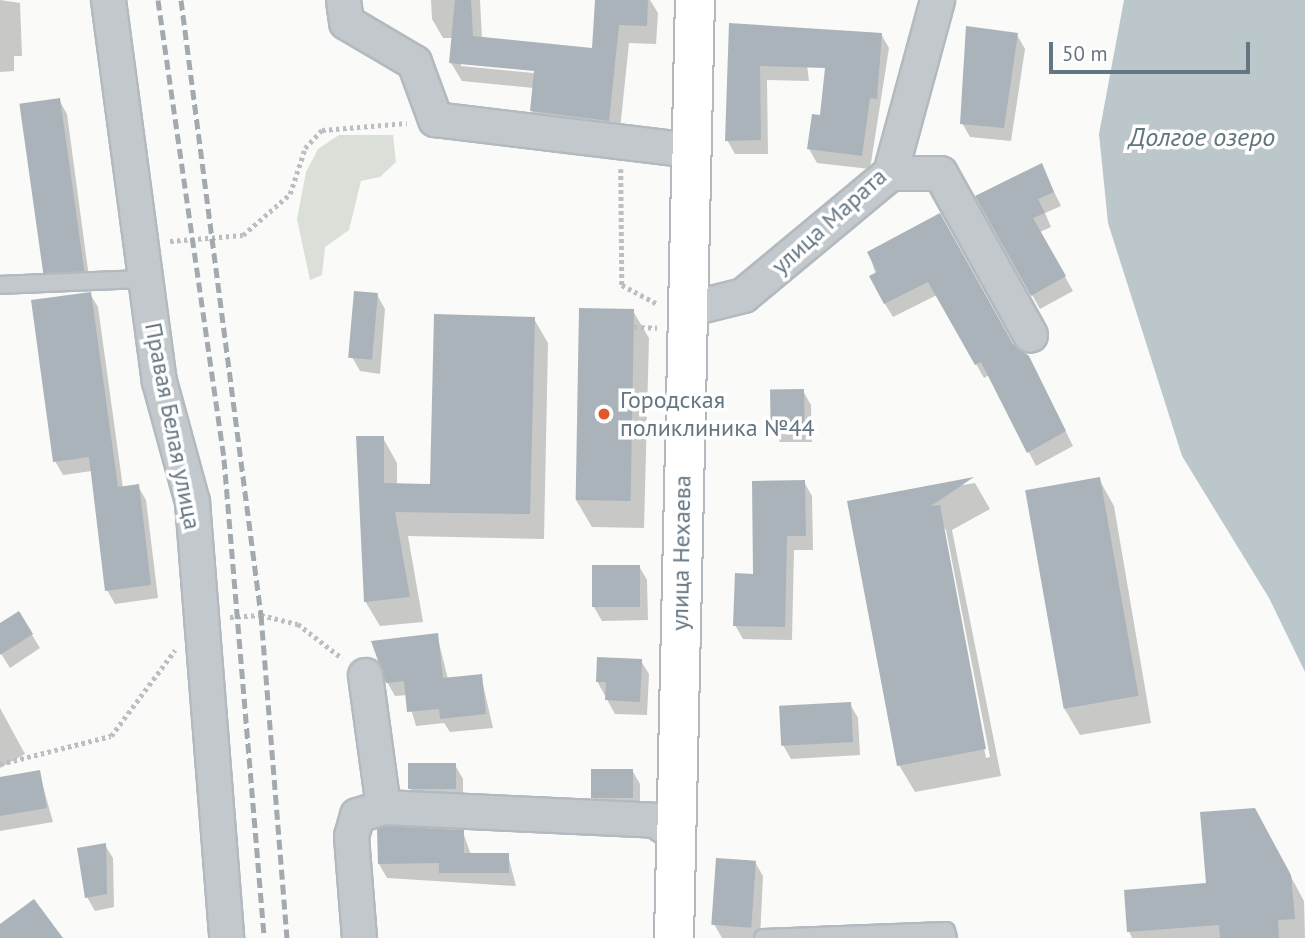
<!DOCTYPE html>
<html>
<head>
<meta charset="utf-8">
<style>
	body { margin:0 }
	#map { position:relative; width:1305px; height:938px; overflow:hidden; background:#fafaf8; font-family:"PT Sans",sans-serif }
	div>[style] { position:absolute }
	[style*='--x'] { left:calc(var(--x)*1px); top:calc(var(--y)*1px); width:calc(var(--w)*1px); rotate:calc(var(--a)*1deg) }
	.green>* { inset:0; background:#dadfd7 }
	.water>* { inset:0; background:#bbc7cb }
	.shadow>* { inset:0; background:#0003 }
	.building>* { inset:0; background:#aab3b9; transform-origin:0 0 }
	.path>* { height:4.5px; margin-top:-2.25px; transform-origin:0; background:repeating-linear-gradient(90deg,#bbbfc2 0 3.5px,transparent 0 7px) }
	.roads { filter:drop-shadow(2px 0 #b3babf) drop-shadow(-2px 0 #b3babf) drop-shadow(0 2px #b3babf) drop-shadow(0 -2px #b3babf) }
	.lane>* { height:16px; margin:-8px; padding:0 8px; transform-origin:8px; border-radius:8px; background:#c3c8cc }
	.street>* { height:33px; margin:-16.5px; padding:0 16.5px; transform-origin:16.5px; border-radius:16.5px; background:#c3c8cc }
	.secondary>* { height:38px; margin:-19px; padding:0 19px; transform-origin:19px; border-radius:19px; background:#fff }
	.rail>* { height:5px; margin-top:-2.5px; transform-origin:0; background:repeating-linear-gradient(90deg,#a2aab0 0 10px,transparent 0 15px) }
	.dots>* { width:19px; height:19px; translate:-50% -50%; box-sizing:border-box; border:4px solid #fff; border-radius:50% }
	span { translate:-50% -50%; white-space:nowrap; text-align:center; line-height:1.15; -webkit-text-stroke:7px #fff; paint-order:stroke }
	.street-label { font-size:24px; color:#657683 }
	.poi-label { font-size:24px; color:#657683 }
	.left { translate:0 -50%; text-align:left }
	.water-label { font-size:26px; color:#60757c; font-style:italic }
	.scale { position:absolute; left:1049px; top:42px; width:201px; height:32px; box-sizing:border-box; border:4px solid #657683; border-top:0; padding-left:9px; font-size:21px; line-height:24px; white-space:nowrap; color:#657683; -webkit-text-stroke:5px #fff; paint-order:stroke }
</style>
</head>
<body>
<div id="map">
	<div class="green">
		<div style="clip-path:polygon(339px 135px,393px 135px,396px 162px,380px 177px,361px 181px,349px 230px,325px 247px,322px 275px,310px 280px,297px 219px,306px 172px,318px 149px)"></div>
	</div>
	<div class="water">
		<div style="clip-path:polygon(1124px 0,1305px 0,1305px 672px,1269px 598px,1182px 456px,1108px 223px,1099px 134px)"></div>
	</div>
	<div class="shadow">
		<div style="clip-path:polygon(0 0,20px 3px,22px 56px,14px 56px,14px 71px,0 72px)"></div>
		<div style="clip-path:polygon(evenodd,431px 0,480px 0,482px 38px,594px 50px,597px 0,650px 0,658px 13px,656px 44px,629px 43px,619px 139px,543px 129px,532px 111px,534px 88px,462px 81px,451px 63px,453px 38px,443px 38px,432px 19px,431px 0,461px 62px,543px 70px,543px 74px,461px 66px,461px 62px)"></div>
		<div style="clip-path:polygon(730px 25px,804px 42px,809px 81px,767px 80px,768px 154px,735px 154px,727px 140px)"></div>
		<div style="clip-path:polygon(968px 28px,1017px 35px,1025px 49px,1011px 141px,970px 137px,962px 123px)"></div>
		<div style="clip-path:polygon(881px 34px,889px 48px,870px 169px,817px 163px,809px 149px,821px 117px)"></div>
		<div style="clip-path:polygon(59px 100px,67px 114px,90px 285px,52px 286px,44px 272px)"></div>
		<div style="clip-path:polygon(1041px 165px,1061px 206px,1045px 213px,1051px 227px,1040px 232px,1073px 291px,1040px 309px,977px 197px)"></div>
		<div style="clip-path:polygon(940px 216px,1012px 346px,1036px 372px,1073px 446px,1036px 466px,989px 375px,984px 378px,937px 295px,893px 317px,885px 304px,869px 253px)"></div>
		<div style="clip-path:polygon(90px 294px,98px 307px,123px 488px,138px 486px,146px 500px,158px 598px,115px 604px,107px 590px,92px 471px,63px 475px,55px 461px,33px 301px)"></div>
		<div style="clip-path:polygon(377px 295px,385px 309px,380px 374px,360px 371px,352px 357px)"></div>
		<div style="clip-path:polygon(633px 311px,649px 338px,644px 528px,592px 527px,576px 500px)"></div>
		<div style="clip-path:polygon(534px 319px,548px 343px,544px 539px,408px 536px,423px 622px,380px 626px,365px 601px,383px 438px,397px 463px,397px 485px,432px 486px)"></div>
		<div style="clip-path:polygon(803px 391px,811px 405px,812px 442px,780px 442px,772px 428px)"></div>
		<div style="clip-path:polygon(1099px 479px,1114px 506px,1151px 723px,1080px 735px,1064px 708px)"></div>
		<div style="clip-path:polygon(804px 482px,812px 496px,813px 550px,794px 550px,792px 640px,743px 639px,735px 625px)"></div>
		<div style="clip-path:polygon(evenodd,975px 483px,990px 509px,952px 530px,1001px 776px,915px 792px,899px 765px,849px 503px,975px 483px,942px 526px,946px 530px,990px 757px,986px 758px,942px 526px)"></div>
		<div style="clip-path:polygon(639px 566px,647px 580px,648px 620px,602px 621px,594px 607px)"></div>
		<div style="clip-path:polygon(0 625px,32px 635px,40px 648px,10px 668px,0 652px)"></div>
		<div style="clip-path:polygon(437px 635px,448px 679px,481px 676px,493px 728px,450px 732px,444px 723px,416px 726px,407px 695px,395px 696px,387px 682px)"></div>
		<div style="clip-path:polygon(641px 661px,649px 674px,647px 715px,615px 714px,597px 681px)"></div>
		<div style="clip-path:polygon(850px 704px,858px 718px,860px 755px,791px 759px,783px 745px)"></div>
		<div style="clip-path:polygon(0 708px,25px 754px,0 768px)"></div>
		<div style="clip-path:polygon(455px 765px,463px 779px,463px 805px,418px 802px,410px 788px)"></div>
		<div style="clip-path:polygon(632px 770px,640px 784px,640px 813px,601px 811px,593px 797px)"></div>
		<div style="clip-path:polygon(39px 772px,53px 822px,0 831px,0 779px)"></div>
		<div style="clip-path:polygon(463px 832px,471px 855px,508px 855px,516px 886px,387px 878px,379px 864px)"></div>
		<div style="clip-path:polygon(1268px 834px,1304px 901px,1305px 938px,1132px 938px,1129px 931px,1208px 885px)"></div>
		<div style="clip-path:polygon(105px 845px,113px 858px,114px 907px,95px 911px,87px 897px)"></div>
		<div style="clip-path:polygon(755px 862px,763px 876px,760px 938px,722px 938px,714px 924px)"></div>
	</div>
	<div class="building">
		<div style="clip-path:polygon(455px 0,471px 0,473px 36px,592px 48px,595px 0,648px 0,647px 26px,619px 25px,609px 121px,530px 111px,534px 71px,449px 63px)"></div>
		<div style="clip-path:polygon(729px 23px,882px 33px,877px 99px,870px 98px,862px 156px,807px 149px,812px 114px,820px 115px,825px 68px,760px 66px,761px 140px,725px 141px)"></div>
		<div style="clip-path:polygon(966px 26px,1018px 33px,1004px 128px,960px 124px)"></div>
		<div style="left:60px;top:98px;width:175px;height:41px;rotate:82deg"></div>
		<div style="clip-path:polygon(1042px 163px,1054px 192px,1038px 199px,1045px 213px,1033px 218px,1066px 276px,1031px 296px,975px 196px)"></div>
		<div style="clip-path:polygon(940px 213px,1013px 344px,1029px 356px,1066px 431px,1027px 453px,981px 362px,975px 365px,928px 282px,884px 304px,869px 276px,877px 272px,867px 252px)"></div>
		<div style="left:354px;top:291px;width:24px;height:67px;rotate:5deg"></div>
		<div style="clip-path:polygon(91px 292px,118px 487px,139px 484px,151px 585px,105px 591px,89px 457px,53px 462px,31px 300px)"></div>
		<div style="left:579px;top:308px;width:55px;height:192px;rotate:1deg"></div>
		<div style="clip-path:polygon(434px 314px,535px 317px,530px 514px,395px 512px,410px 597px,364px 602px,356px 436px,384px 436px,384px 483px,430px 484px)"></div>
		<div style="left:804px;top:389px;width:39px;height:34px;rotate:89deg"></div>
		<div style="clip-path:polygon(974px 477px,931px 506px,940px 505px,986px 749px,897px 766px,847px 501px)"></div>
		<div style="left:1100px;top:477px;width:222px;height:76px;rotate:80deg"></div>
		<div style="clip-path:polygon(805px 480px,806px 536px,787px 536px,785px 627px,733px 626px,735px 573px,753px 574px,752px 481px)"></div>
		<div style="left:592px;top:565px;width:48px;height:42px"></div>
		<div style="clip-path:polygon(19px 611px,33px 634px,0 655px,0 623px)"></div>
		<div style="clip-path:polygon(438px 633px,443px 678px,482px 674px,486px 714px,440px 719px,439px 709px,407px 712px,404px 681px,386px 683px,371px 641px)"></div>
		<div style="clip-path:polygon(597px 657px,642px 659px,640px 702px,605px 700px,606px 682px,596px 682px)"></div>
		<div style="left:851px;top:702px;width:40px;height:72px;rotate:87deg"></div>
		<div style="left:408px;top:763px;width:48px;height:26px"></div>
		<div style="left:591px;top:769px;width:42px;height:29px"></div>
		<div style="clip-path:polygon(40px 770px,47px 808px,0 816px,0 777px)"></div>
		<div style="clip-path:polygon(1255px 808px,1291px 875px,1295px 919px,1278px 920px,1279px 938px,1220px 938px,1219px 925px,1127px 932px,1124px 890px,1206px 883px,1200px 812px)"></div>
		<div style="clip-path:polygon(385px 826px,464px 830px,464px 853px,509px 853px,509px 873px,439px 873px,439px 863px,378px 864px,377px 829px)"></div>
		<div style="clip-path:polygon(106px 843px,107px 894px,85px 898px,77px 848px)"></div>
		<div style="left:716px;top:858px;width:40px;height:67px;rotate:4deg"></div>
		<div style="clip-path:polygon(34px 899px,63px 938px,0 938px,0 924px)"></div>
	</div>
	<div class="path">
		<div style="--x:621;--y:169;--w:116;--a:89.5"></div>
		<div style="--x:622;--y:285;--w:40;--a:28"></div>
		<div style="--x:170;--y:241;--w:73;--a:-4.7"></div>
		<div style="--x:243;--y:235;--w:62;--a:-41.1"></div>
		<div style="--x:290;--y:194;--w:48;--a:-71.9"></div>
		<div style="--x:305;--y:148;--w:25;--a:-47"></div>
		<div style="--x:322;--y:130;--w:85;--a:-4.7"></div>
		<div style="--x:634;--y:327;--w:23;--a:2"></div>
		<div style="--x:230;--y:617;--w:31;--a:-4"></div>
		<div style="--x:261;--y:615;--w:38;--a:14"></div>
		<div style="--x:298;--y:624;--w:56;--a:37.7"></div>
		<div style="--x:0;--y:764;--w:114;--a:-14.2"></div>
		<div style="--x:111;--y:736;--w:107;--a:-53.3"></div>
	</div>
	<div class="roads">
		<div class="lane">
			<div style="--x:0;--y:285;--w:146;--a:-2.4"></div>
			<div style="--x:763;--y:938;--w:183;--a:-2.2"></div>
			<div style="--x:946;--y:931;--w:7;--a:74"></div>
		</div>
		<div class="street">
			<div style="--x:108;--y:0;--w:384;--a:82.4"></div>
			<div style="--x:159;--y:381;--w:125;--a:74.7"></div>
			<div style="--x:192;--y:502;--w:437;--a:85.5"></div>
			<div style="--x:343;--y:0;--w:22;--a:82"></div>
			<div style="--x:346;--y:22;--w:79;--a:30.5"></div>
			<div style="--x:414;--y:62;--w:61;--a:69.8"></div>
			<div style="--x:435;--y:119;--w:259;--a:6.9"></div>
			<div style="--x:890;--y:173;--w:50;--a:0"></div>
			<div style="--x:940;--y:173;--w:185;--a:60.9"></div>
			<div style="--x:687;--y:309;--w:58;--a:-14"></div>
			<div style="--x:743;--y:295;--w:191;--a:-39.7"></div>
			<div style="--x:890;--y:173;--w:179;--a:-74.8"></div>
			<div style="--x:365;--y:675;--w:133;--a:82.2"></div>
			<div style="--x:383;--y:807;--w:272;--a:2.7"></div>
			<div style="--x:655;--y:820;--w:23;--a:34"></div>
			<div style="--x:359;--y:938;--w:102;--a:-94.5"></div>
			<div style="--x:351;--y:836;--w:22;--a:-74"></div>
			<div style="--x:357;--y:815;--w:27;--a:-17"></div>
		</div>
		<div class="secondary">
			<div style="--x:674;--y:938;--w:938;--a:-88.72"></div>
		</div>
	</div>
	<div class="rail">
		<div style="--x:158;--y:0;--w:464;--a:81.8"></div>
		<div style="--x:224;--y:459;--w:481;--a:85.2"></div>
		<div style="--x:181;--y:0;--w:620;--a:82.59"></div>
		<div style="--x:261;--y:615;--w:324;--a:85.4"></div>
	</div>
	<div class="dots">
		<div style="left:604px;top:414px;background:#e4572e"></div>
	</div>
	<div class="street-label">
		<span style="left:829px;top:221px;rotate:-42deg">улица Марата</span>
		<span style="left:173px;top:426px;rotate:79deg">Правая Белая улица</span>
		<span style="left:681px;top:553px;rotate:-89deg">улица Нехаева</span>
	</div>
	<div class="poi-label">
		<span class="left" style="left:620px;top:414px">Городская<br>поликлиника №44</span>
	</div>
	<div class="water-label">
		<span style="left:1202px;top:137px">Долгое озеро</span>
	</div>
	<div class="scale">50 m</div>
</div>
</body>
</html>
